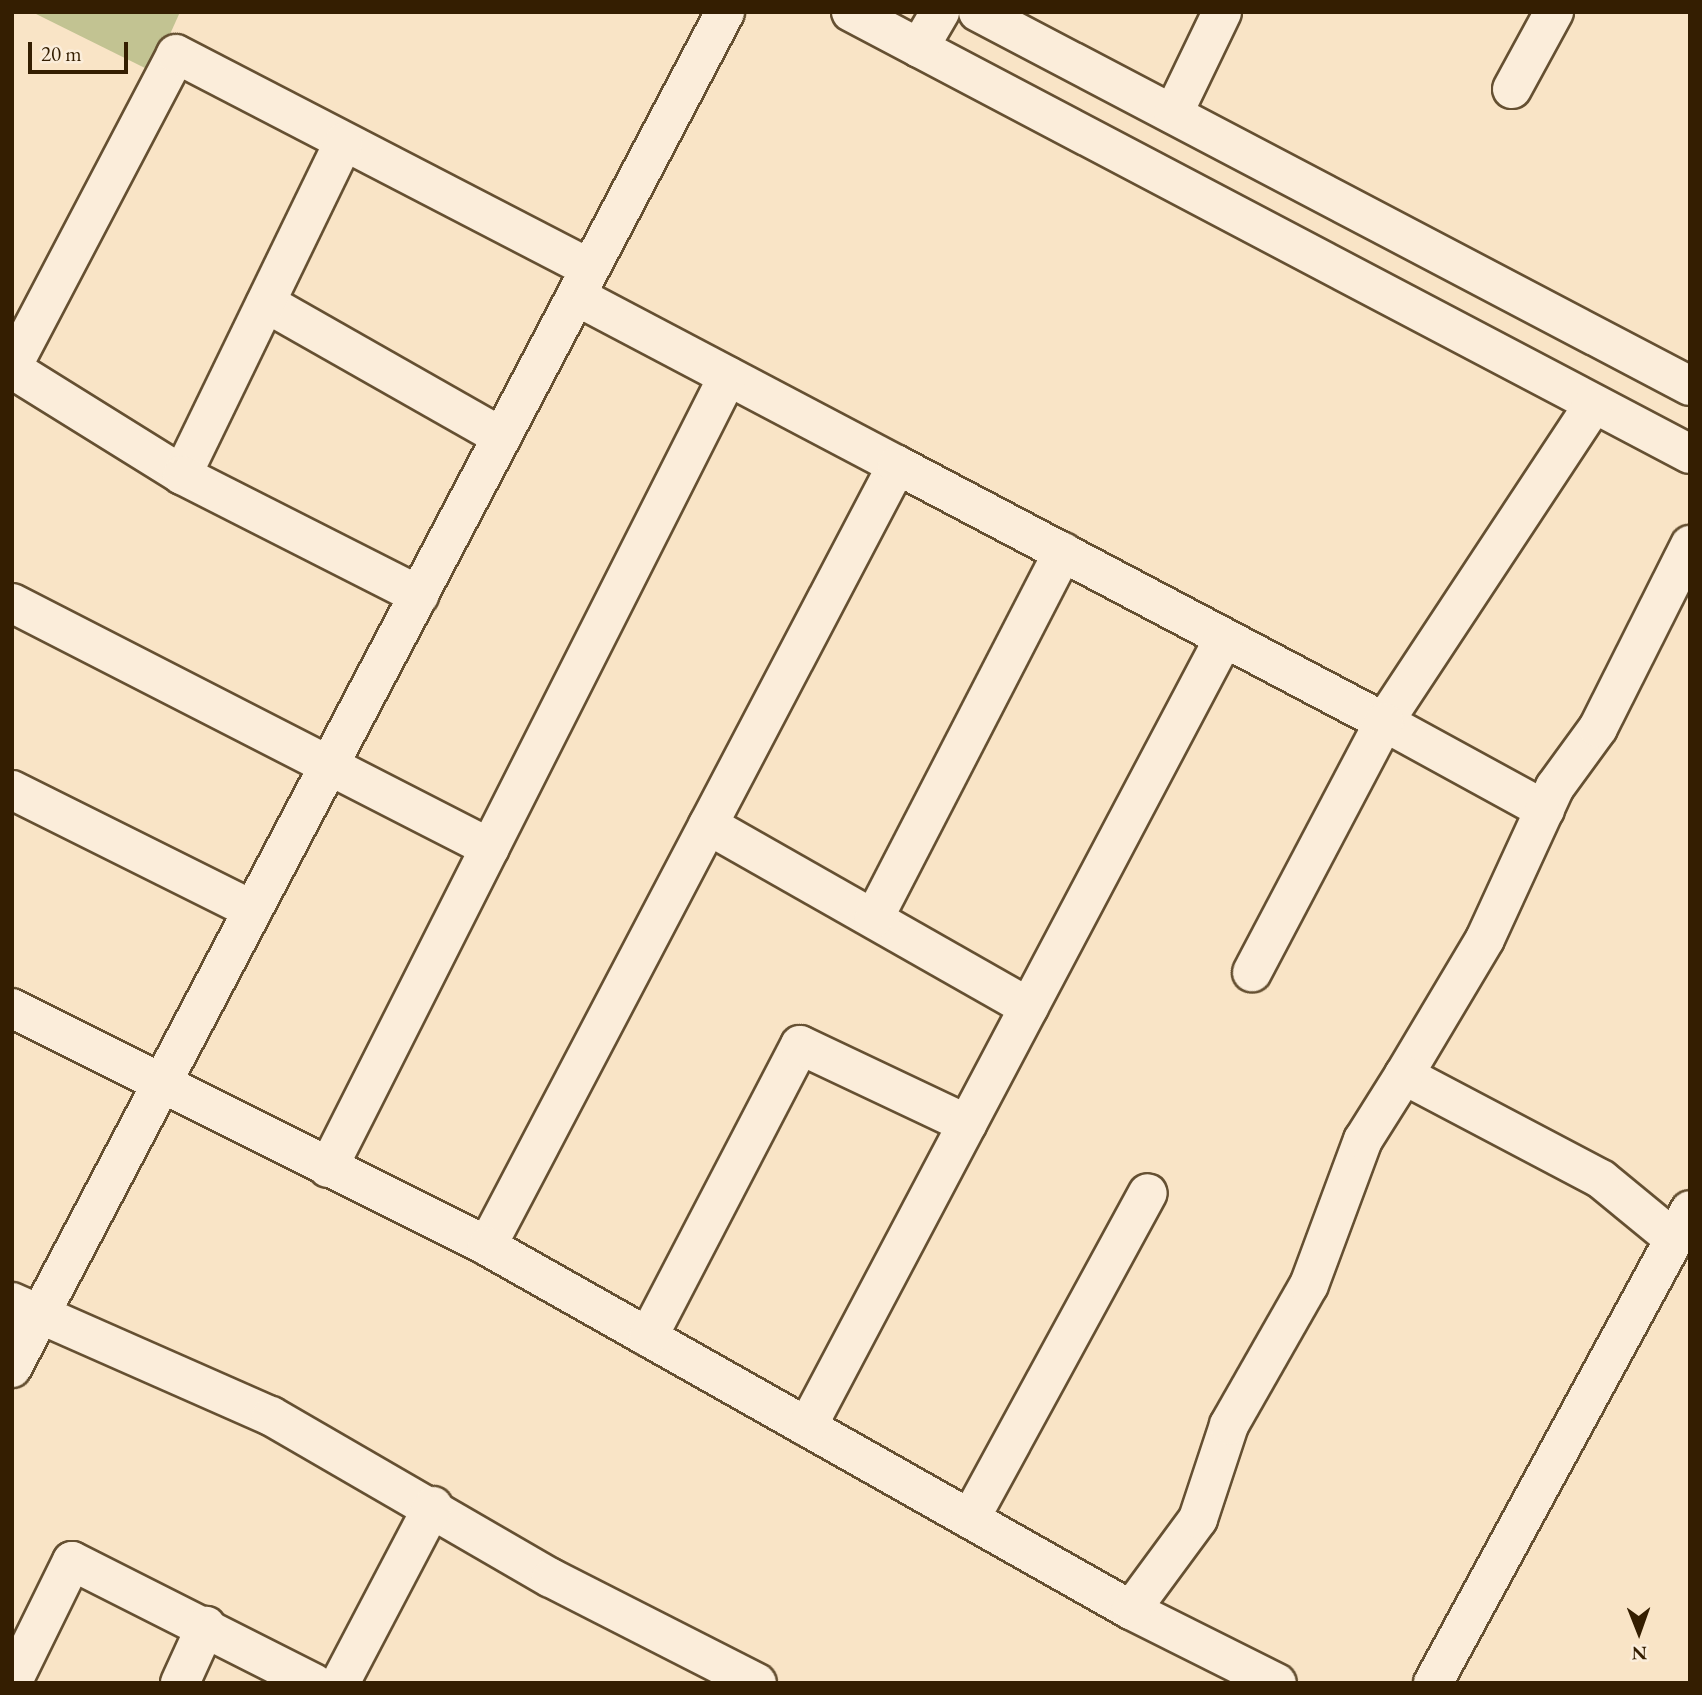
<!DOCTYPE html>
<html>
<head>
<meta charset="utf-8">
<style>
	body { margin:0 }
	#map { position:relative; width:1702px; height:1695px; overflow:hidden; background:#f9e4c6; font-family:"EB Garamond",serif }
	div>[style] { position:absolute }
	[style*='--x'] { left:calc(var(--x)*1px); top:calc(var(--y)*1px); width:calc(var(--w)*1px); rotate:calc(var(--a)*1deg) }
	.green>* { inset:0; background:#c2c392 }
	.roads { filter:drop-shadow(2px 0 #655032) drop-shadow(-2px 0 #655032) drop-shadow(0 2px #655032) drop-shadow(0 -2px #655032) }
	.minor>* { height:38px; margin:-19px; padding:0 19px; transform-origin:19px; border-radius:19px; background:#fbedda }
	span { translate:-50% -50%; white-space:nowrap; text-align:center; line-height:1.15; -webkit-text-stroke:5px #fbedda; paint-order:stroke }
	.frame { position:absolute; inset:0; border:14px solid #341e01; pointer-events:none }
	.north { position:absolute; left:1604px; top:1597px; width:70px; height:70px; -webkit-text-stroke:5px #fbedda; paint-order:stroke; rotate:179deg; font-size:19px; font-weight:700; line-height:28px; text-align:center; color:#341e01 }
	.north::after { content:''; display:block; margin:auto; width:24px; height:32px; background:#341e01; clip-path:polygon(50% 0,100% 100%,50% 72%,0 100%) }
	.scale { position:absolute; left:28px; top:42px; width:100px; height:32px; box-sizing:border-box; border:4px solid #341e01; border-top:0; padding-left:9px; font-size:21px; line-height:24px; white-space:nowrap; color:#341e01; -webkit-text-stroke:5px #fbedda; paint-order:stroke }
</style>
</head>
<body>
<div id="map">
	<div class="green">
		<div style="clip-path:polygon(32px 12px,180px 12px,153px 72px)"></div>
	</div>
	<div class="roads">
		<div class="minor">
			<div style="--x:851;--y:12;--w:948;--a:27.78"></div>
			<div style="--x:978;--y:12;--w:804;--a:27.71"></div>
			<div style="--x:919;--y:48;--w:42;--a:-59.7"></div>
			<div style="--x:1512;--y:89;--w:88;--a:-61.4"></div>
			<div style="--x:1173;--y:114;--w:113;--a:-64.3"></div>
			<div style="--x:576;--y:296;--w:363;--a:27.8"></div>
			<div style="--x:266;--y:303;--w:271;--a:29.6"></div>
			<div style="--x:12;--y:367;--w:353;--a:-62.3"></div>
			<div style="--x:176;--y:54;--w:466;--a:27.4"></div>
			<div style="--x:12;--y:369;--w:200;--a:31.9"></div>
			<div style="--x:182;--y:475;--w:370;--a:-64.1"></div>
			<div style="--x:182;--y:475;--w:266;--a:26.9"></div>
			<div style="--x:12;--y:603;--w:537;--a:27.14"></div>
			<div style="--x:12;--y:790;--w:269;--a:26.5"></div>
			<div style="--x:1545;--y:810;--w:183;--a:-151.3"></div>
			<div style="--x:1384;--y:722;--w:381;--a:-56.6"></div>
			<div style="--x:708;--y:825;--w:369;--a:29.6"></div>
			<div style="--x:874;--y:918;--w:412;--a:-62.7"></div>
			<div style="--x:12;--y:1008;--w:531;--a:26.61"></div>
			<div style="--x:487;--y:1246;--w:882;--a:-62.3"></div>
			<div style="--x:897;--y:465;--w:551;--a:27.82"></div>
			<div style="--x:1384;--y:722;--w:283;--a:117.8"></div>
			<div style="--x:328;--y:1168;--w:887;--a:-63.2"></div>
			<div style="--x:1674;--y:1239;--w:94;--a:-140.6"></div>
			<div style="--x:1601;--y:1179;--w:223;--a:-152.2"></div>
			<div style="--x:1404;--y:1075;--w:158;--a:-59.2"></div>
			<div style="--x:1485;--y:939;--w:167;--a:-65.3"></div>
			<div style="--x:1555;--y:787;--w:73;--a:-53.9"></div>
			<div style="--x:1598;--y:728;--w:205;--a:-63.3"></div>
			<div style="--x:487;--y:1246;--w:740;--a:29.48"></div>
			<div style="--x:1131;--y:1610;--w:163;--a:26.6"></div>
			<div style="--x:12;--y:1302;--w:283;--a:23.8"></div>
			<div style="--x:271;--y:1416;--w:323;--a:30.1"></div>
			<div style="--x:551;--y:1578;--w:231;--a:27"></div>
			<div style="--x:648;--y:1337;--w:329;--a:-62.5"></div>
			<div style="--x:800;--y:1045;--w:185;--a:25.3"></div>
			<div style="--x:12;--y:1368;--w:1532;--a:-62.26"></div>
			<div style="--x:807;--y:1427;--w:892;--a:-62.14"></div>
			<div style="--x:970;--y:1519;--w:371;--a:-61.4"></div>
			<div style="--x:1131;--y:1610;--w:113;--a:-53.6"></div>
			<div style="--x:1198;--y:1519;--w:99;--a:-71.7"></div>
			<div style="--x:1229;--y:1425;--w:161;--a:-60.3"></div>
			<div style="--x:1309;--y:1285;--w:155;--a:-69.6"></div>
			<div style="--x:1363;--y:1140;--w:77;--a:-57.8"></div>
			<div style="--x:12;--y:1683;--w:136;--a:-63.8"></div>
			<div style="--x:72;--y:1561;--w:271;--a:26.8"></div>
			<div style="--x:180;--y:1683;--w:63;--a:-65.5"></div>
			<div style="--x:340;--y:1683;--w:200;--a:-62.3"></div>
			<div style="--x:1433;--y:1683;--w:538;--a:-61.48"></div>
		</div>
	</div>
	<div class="frame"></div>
	<div class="north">N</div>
	<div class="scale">20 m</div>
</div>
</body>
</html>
